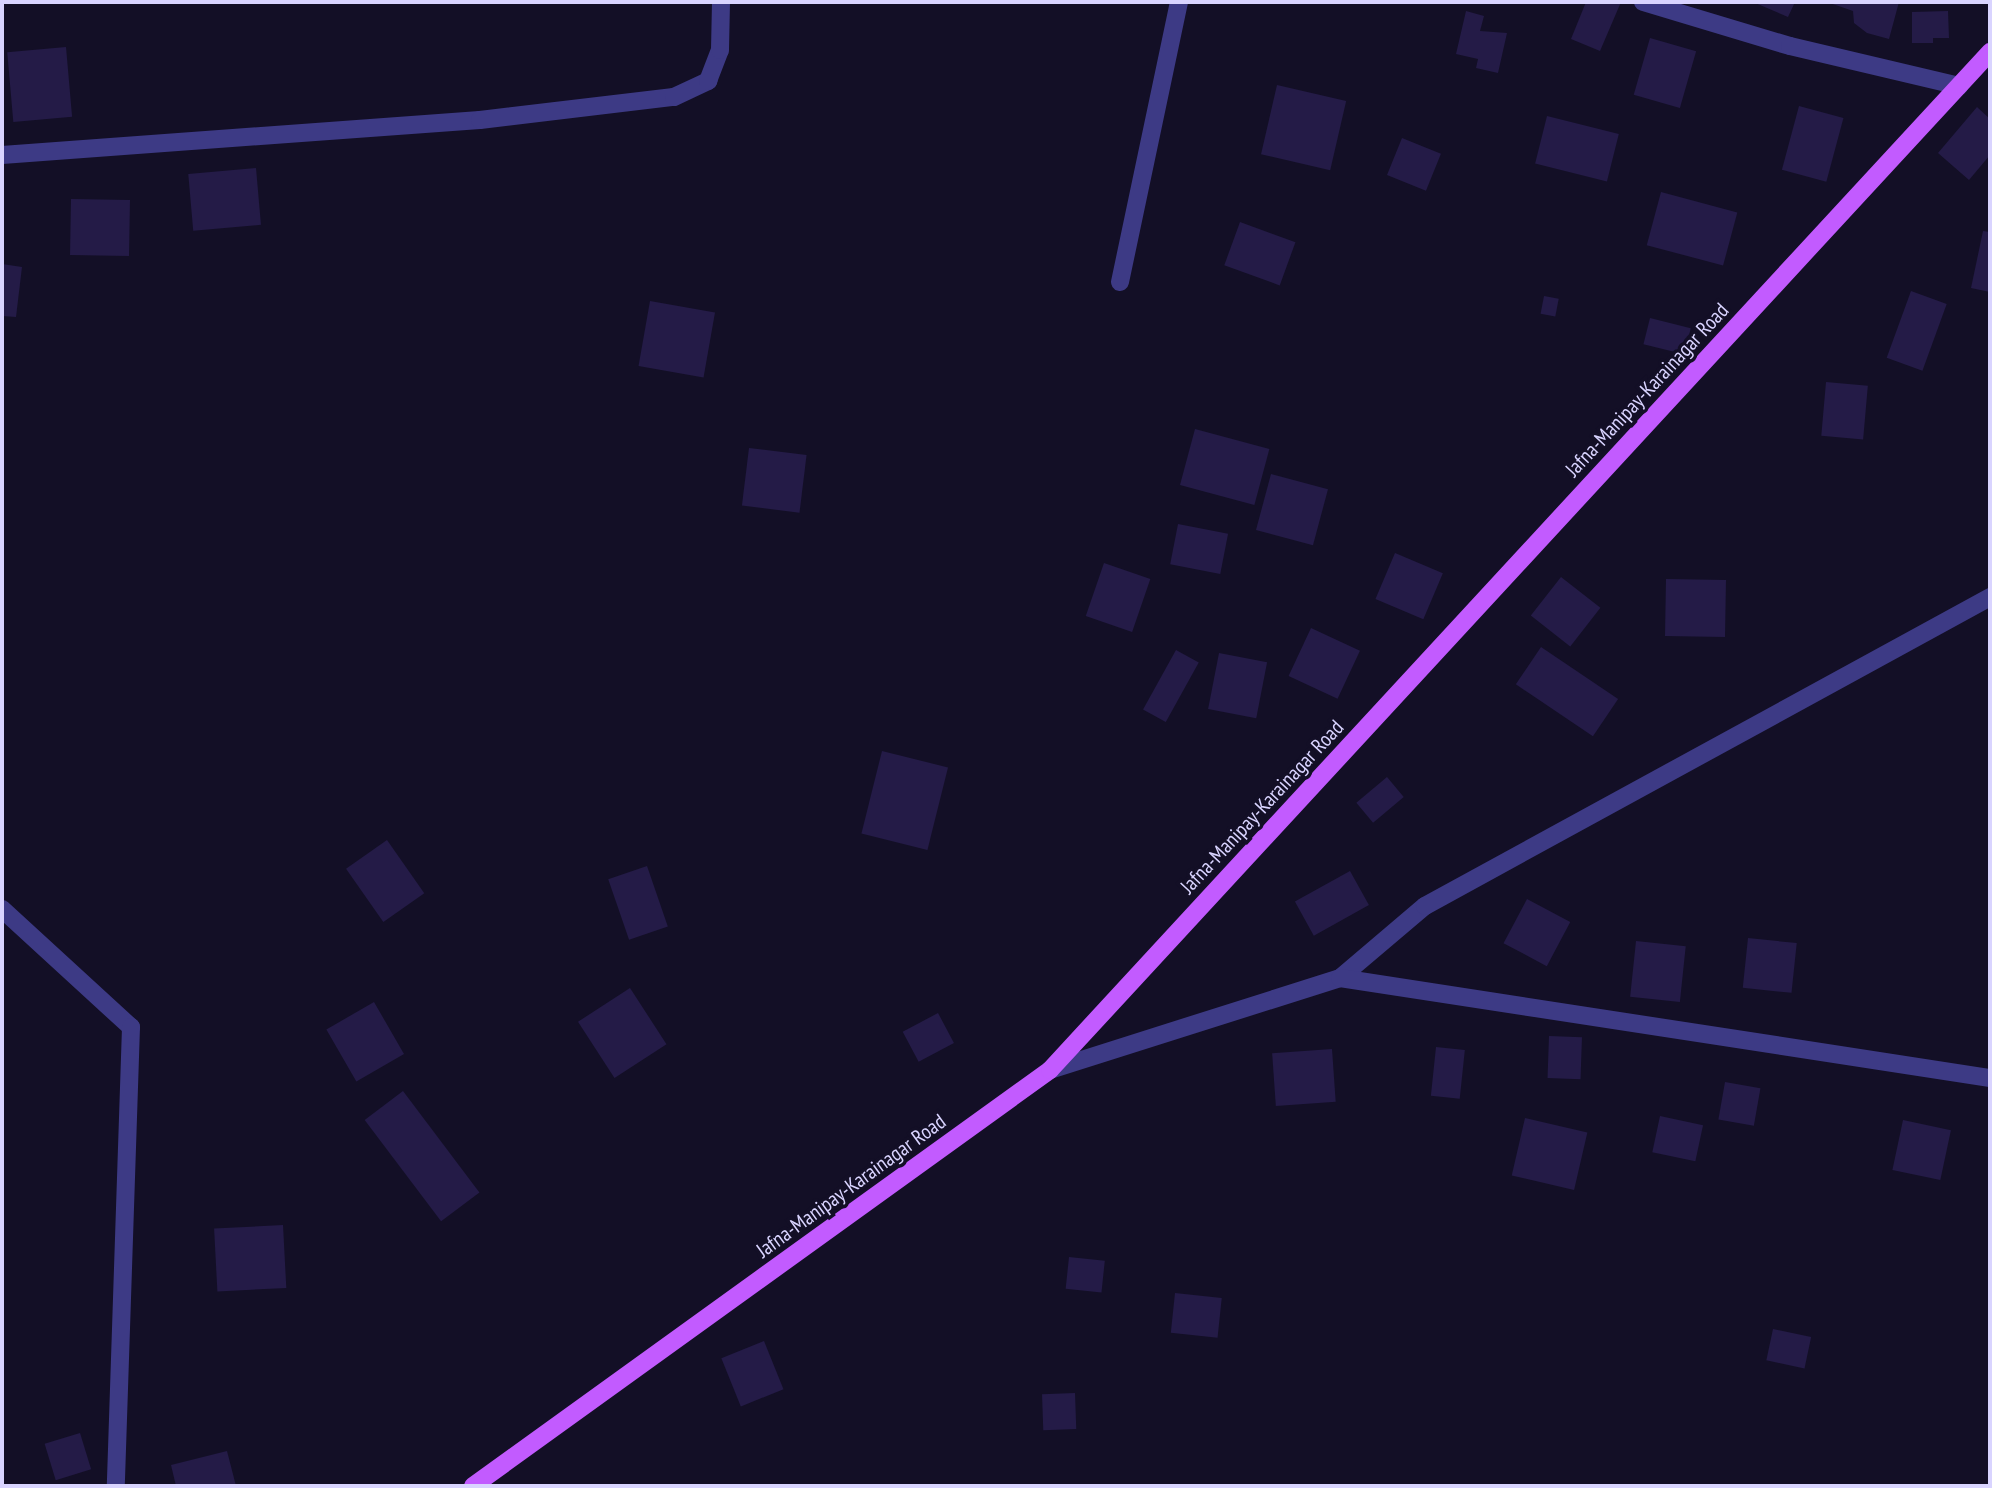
<!DOCTYPE html>
<html>
<head>
<meta charset="utf-8">
<style>
	body { margin:0 }
	#map { position:relative; width:1992px; height:1488px; overflow:hidden; background:#130f26; font-family:"PT Sans Narrow",sans-serif }
	div>[style] { position:absolute }
	[style*='--x'] { left:calc(var(--x)*1px); top:calc(var(--y)*1px); width:calc(var(--w)*1px); rotate:calc(var(--a)*1deg) }
	.building>* { inset:0; background:#241b47; transform-origin:0 0 }
	.minor>* { height:18px; margin:-9px; padding:0 9px; transform-origin:9px; border-radius:9px; background:#3d3a85 }
	.major>* { height:18px; margin:-9px; padding:0 9px; transform-origin:9px; border-radius:9px; background:#c25bff }
	span { translate:-50% -50%; white-space:nowrap; text-align:center; line-height:1.15; -webkit-text-stroke:7px #130f26; paint-order:stroke }
	.street-label { font-size:21px; color:#d9d4ff }
	.frame { position:absolute; inset:0; border:4px solid #d9d4ff; pointer-events:none }
</style>
</head>
<body>
<div id="map">
	<div class="building">
		<div style="clip-path:polygon(1586px 2px,1621px 2px,1600px 51px,1571px 39px)"></div>
		<div style="clip-path:polygon(1753px 2px,1795px 2px,1788px 17px)"></div>
		<div style="clip-path:polygon(1827px 2px,1899px 2px,1889px 39px,1867px 33px,1854px 23px,1853px 11px)"></div>
		<div style="clip-path:polygon(1466px 11px,1484px 16px,1480px 31px,1507px 33px,1498px 73px,1476px 68px,1478px 59px,1456px 54px)"></div>
		<div style="clip-path:polygon(1948px 11px,1949px 38px,1933px 38px,1933px 43px,1912px 43px,1912px 12px)"></div>
		<div style="left:1650px;top:38px;width:48px;height:59px;rotate:16deg"></div>
		<div style="left:66px;top:47px;width:70px;height:59px;rotate:85deg"></div>
		<div style="left:1277px;top:85px;width:71px;height:71px;rotate:13deg"></div>
		<div style="left:1799px;top:106px;width:46px;height:66px;rotate:15deg"></div>
		<div style="clip-path:polygon(1977px 107px,1990px 119px,1990px 155px,1969px 180px,1938px 153px)"></div>
		<div style="left:1547px;top:116px;width:74px;height:49px;rotate:14deg"></div>
		<div style="left:1402px;top:138px;width:42px;height:40px;rotate:22deg"></div>
		<div style="left:256px;top:168px;width:57px;height:68px;rotate:85deg"></div>
		<div style="left:1661px;top:192px;width:79px;height:55px;rotate:15deg"></div>
		<div style="left:71px;top:199px;width:59px;height:56px;rotate:1deg"></div>
		<div style="left:1240px;top:222px;width:59px;height:46px;rotate:20deg"></div>
		<div style="clip-path:polygon(1983px 231px,1990px 232px,1990px 292px,1971px 288px)"></div>
		<div style="clip-path:polygon(2px 264px,22px 267px,16px 317px,2px 316px)"></div>
		<div style="left:1911px;top:291px;width:38px;height:71px;rotate:20deg"></div>
		<div style="left:1544px;top:296px;width:15px;height:18px;rotate:11deg"></div>
		<div style="left:650px;top:301px;width:66px;height:66px;rotate:10deg"></div>
		<div style="left:1650px;top:318px;width:42px;height:27px;rotate:14deg"></div>
		<div style="left:1826px;top:382px;width:42px;height:54px;rotate:5deg"></div>
		<div style="left:1195px;top:429px;width:77px;height:58px;rotate:15deg"></div>
		<div style="left:749px;top:448px;width:58px;height:58px;rotate:7deg"></div>
		<div style="left:1271px;top:474px;width:59px;height:58px;rotate:15deg"></div>
		<div style="left:1178px;top:524px;width:51px;height:41px;rotate:11deg"></div>
		<div style="left:1395px;top:553px;width:52px;height:50px;rotate:23deg"></div>
		<div style="left:1104px;top:563px;width:49px;height:56px;rotate:19deg"></div>
		<div style="left:1561px;top:577px;width:50px;height:49px;rotate:38deg"></div>
		<div style="left:1666px;top:579px;width:60px;height:57px;rotate:1deg"></div>
		<div style="left:1311px;top:628px;width:54px;height:53px;rotate:25deg"></div>
		<div style="left:1541px;top:647px;width:93px;height:45px;rotate:34deg"></div>
		<div style="left:1176px;top:650px;width:26px;height:68px;rotate:29deg"></div>
		<div style="left:1219px;top:653px;width:49px;height:57px;rotate:11deg"></div>
		<div style="left:882px;top:751px;width:68px;height:85px;rotate:14deg"></div>
		<div style="left:1387px;top:777px;width:26px;height:40px;rotate:50deg"></div>
		<div style="left:387px;top:840px;width:65px;height:50px;rotate:55deg"></div>
		<div style="left:647px;top:866px;width:64px;height:41px;rotate:71deg"></div>
		<div style="left:1350px;top:871px;width:39px;height:63px;rotate:61deg"></div>
		<div style="left:1527px;top:899px;width:49px;height:50px;rotate:28deg"></div>
		<div style="left:1748px;top:938px;width:49px;height:50px;rotate:6deg"></div>
		<div style="left:1636px;top:941px;width:50px;height:56px;rotate:6deg"></div>
		<div style="left:630px;top:988px;width:67px;height:62px;rotate:57deg"></div>
		<div style="left:374px;top:1002px;width:60px;height:55px;rotate:60deg"></div>
		<div style="left:938px;top:1013px;width:34px;height:40px;rotate:62deg"></div>
		<div style="left:1549px;top:1036px;width:33px;height:42px;rotate:2deg"></div>
		<div style="left:1436px;top:1047px;width:29px;height:49px;rotate:6deg"></div>
		<div style="left:1332px;top:1049px;width:53px;height:60px;rotate:86deg"></div>
		<div style="left:1725px;top:1082px;width:36px;height:38px;rotate:10deg"></div>
		<div style="left:403px;top:1091px;width:127px;height:48px;rotate:53deg"></div>
		<div style="left:1660px;top:1116px;width:44px;height:37px;rotate:12deg"></div>
		<div style="left:1525px;top:1118px;width:64px;height:59px;rotate:13deg"></div>
		<div style="left:1903px;top:1120px;width:49px;height:51px;rotate:12deg"></div>
		<div style="left:283px;top:1225px;width:63px;height:69px;rotate:87deg"></div>
		<div style="left:1069px;top:1257px;width:36px;height:32px;rotate:6deg"></div>
		<div style="left:1175px;top:1293px;width:47px;height:40px;rotate:6deg"></div>
		<div style="left:1773px;top:1329px;width:39px;height:32px;rotate:12deg"></div>
		<div style="left:764px;top:1341px;width:52px;height:46px;rotate:68deg"></div>
		<div style="left:1075px;top:1393px;width:36px;height:33px;rotate:88deg"></div>
		<div style="left:80px;top:1433px;width:38px;height:37px;rotate:73deg"></div>
		<div style="clip-path:polygon(227px 1451px,236px 1486px,176px 1486px,171px 1465px)"></div>
	</div>
	<div class="minor">
		<div style="--x:1643;--y:2;--w:153;--a:16.7"></div>
		<div style="--x:1790;--y:46;--w:174;--a:13.3"></div>
		<div style="--x:2;--y:155;--w:479;--a:-4.2"></div>
		<div style="--x:480;--y:120;--w:195;--a:-6.8"></div>
		<div style="--x:674;--y:97;--w:38;--a:-25"></div>
		<div style="--x:708;--y:81;--w:33;--a:-69"></div>
		<div style="--x:720;--y:50;--w:48;--a:-88.8"></div>
		<div style="--x:1120;--y:282;--w:286;--a:-78.1"></div>
		<div style="--x:2;--y:909;--w:175;--a:42.5"></div>
		<div style="--x:131;--y:1027;--w:459;--a:91.9"></div>
		<div style="--x:1340;--y:978;--w:111;--a:-40.3"></div>
		<div style="--x:1425;--y:906;--w:644;--a:-28.67"></div>
		<div style="--x:1050;--y:1070;--w:304;--a:-17.6"></div>
		<div style="--x:1340;--y:978;--w:658;--a:8.75"></div>
	</div>
	<div class="major">
		<div style="--x:473;--y:1486;--w:711;--a:-35.79"></div>
		<div style="--x:1050;--y:1070;--w:1386;--a:-47.28"></div>
	</div>
	<div class="street-label">
		<span style="left:1647px;top:390px;rotate:-47deg">Jafna-Manipay-Karainagar Road</span>
		<span style="left:1262px;top:807px;rotate:-47deg">Jafna-Manipay-Karainagar Road</span>
		<span style="left:851px;top:1186px;rotate:-36deg">Jafna-Manipay-Karainagar Road</span>
	</div>
	<div class="frame"></div>
</div>
</body>
</html>
